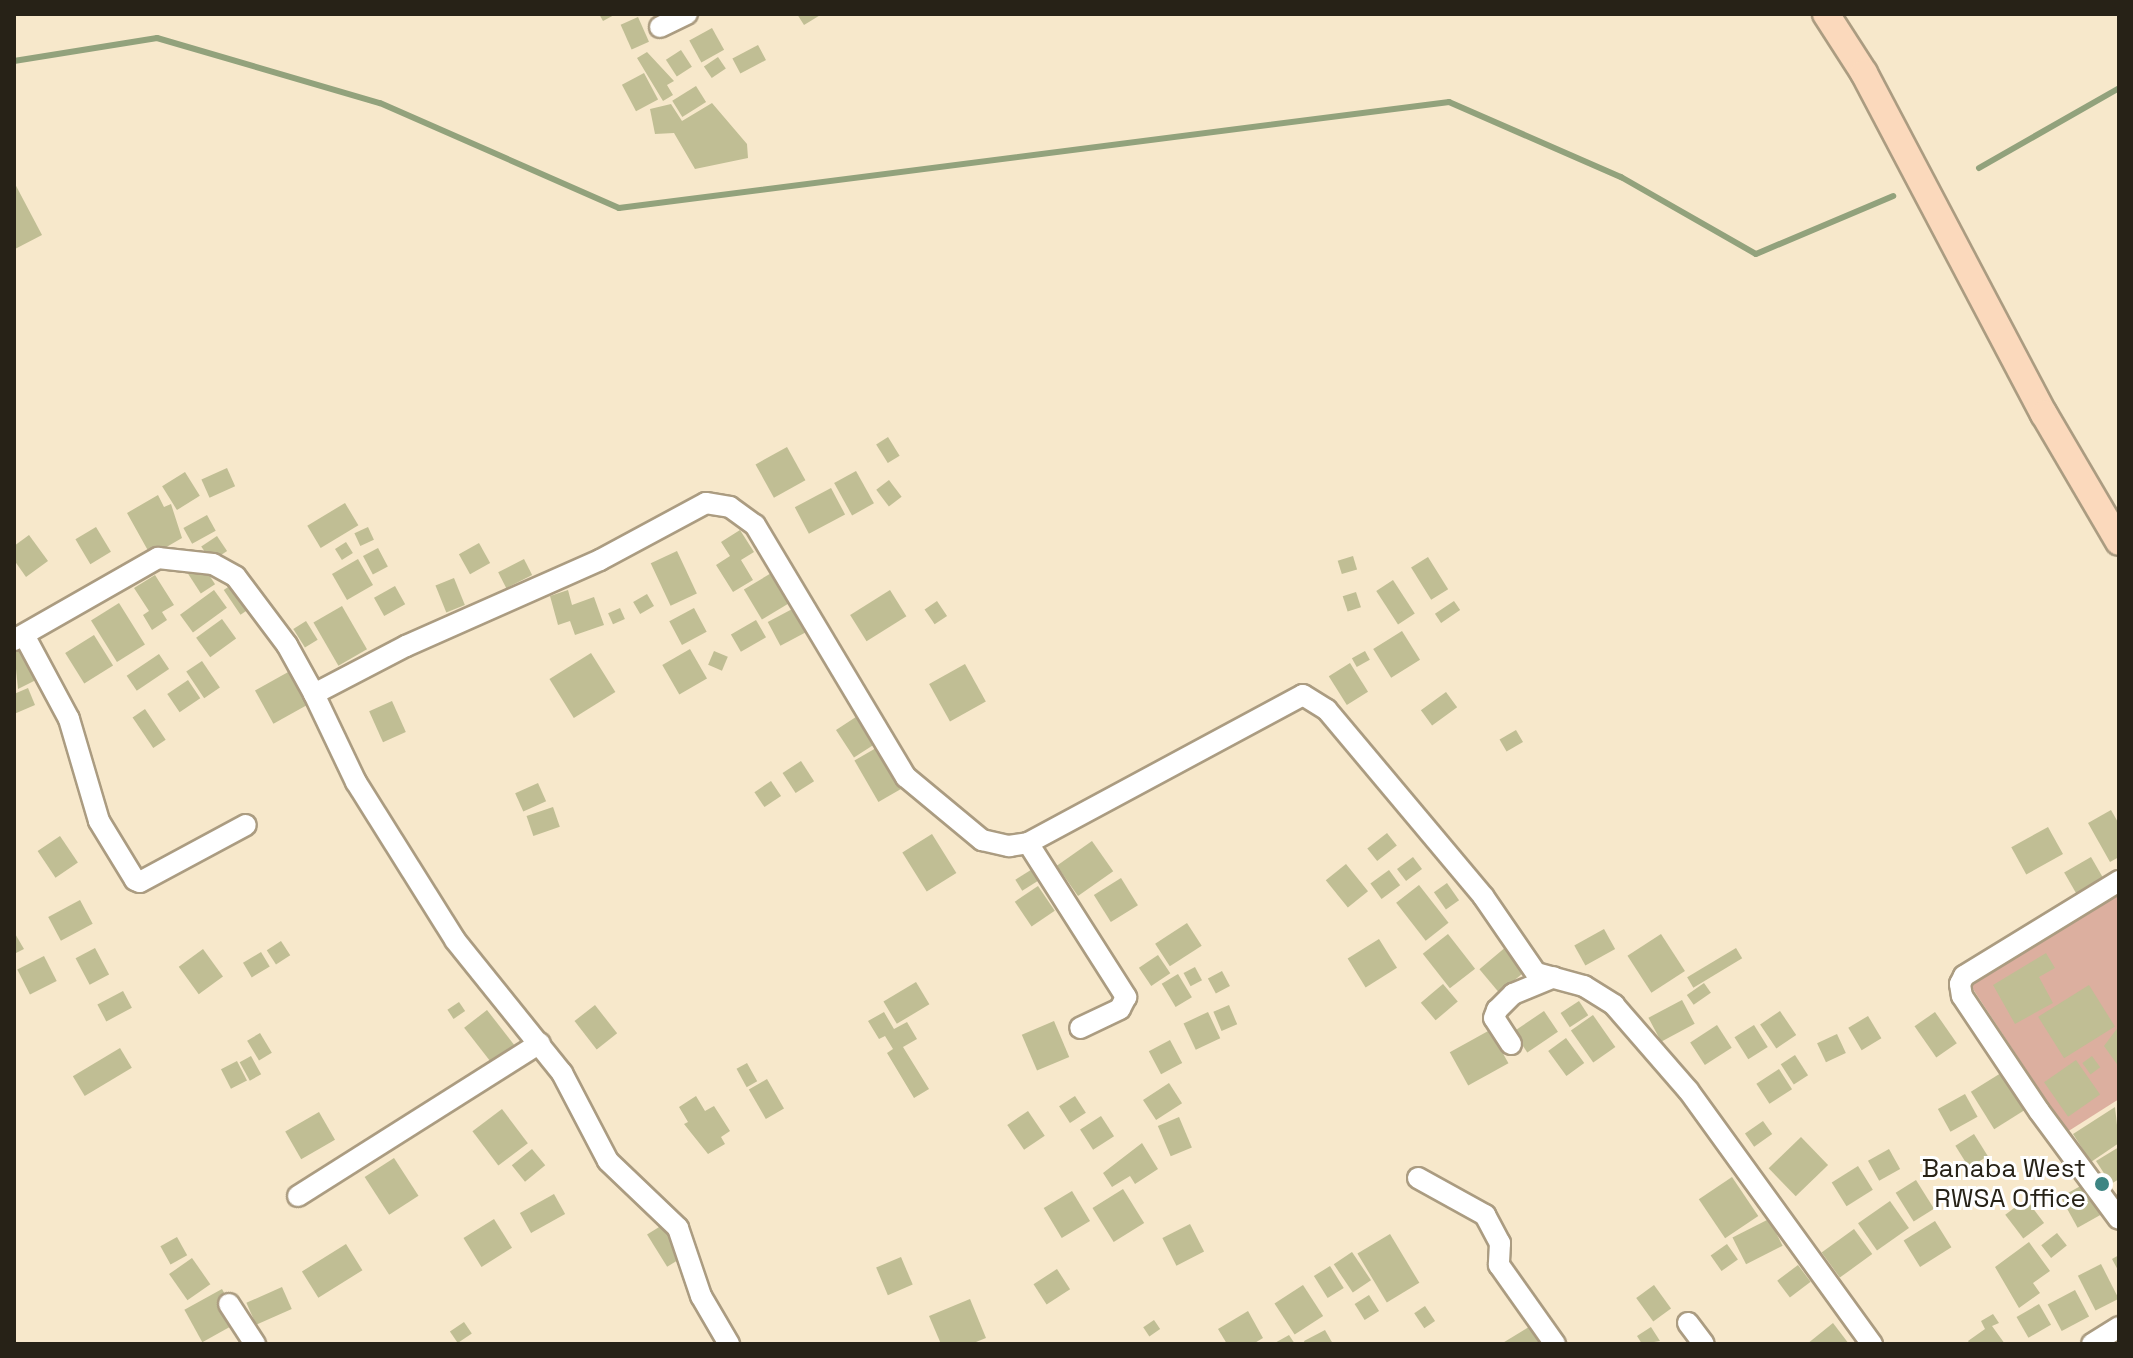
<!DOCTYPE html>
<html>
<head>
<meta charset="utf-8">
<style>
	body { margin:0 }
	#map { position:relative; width:2133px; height:1358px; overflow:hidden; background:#f7e8cb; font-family:"Space Grotesk",sans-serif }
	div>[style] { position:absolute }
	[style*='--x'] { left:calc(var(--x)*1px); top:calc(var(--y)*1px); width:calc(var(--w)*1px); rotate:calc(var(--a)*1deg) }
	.forest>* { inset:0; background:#dcaf9f }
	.stream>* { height:6px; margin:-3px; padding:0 3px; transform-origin:3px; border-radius:3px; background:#92a27c }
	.building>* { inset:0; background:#c0be94; transform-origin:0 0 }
	.roads { filter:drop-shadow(2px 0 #ab9c81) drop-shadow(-2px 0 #ab9c81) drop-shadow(0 2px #ab9c81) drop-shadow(0 -2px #ab9c81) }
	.minor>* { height:20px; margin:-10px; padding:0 10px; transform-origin:10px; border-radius:10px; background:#fff }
	.major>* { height:26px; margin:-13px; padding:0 13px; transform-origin:13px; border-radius:13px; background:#fbd9bc }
	.dots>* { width:22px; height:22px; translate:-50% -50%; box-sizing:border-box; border:4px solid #fff; border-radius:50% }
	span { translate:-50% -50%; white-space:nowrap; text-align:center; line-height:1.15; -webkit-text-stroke:6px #fff; paint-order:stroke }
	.poi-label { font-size:26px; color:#272217 }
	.right { translate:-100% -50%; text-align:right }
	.frame { position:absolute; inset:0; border:16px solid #272217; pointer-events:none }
</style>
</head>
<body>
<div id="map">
	<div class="forest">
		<div style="clip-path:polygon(2119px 889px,2119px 1099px,2067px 1132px,1967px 980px)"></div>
	</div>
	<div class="stream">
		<div style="--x:14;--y:61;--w:145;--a:-9.1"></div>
		<div style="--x:157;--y:38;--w:232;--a:16.3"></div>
		<div style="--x:380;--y:103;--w:261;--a:23.7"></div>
		<div style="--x:619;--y:208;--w:837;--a:-7.28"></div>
		<div style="--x:1449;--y:102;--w:188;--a:23.6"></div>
		<div style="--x:1621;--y:177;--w:155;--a:29.7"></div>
		<div style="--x:1756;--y:254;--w:149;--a:-22.9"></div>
		<div style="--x:1979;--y:168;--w:161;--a:-29.7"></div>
	</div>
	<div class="building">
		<div style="clip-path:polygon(599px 14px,616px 14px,603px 21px)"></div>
		<div style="clip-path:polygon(797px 14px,822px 14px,804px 25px)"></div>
		<div style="left:638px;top:17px;width:27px;height:19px;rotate:66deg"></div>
		<div style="left:712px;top:28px;width:25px;height:26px;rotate:61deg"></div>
		<div style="left:758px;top:45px;width:17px;height:29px;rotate:62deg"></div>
		<div style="left:681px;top:50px;width:20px;height:18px;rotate:57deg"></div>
		<div style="clip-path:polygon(647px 52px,674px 81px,667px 85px,673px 95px,663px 101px,637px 58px)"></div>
		<div style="left:718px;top:57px;width:14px;height:17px;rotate:56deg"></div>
		<div style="left:644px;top:73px;width:30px;height:25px;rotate:62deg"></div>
		<div style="left:696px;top:86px;width:19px;height:28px;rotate:58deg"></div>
		<div style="clip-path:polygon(712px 103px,747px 144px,748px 158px,695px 169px,674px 133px,655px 134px,650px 109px,671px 104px,682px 121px)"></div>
		<div style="clip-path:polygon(14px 182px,42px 235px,15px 249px,14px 247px)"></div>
		<div style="left:888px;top:437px;width:22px;height:14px;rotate:58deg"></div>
		<div style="left:787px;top:447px;width:38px;height:36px;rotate:61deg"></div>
		<div style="left:227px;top:468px;width:20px;height:28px;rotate:66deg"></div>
		<div style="left:856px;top:471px;width:37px;height:25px;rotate:61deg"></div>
		<div style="left:185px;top:472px;width:28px;height:27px;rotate:58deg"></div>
		<div style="left:889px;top:480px;width:21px;height:16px;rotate:53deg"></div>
		<div style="left:831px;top:488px;width:30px;height:41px;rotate:62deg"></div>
		<div style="clip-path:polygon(158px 495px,164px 507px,171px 504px,182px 538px,151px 556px,127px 513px)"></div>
		<div style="left:345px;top:503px;width:26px;height:44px;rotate:59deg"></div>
		<div style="left:207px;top:515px;width:18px;height:27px;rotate:61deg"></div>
		<div style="left:96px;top:527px;width:29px;height:24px;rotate:59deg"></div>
		<div style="left:368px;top:527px;width:14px;height:15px;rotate:65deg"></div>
		<div style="clip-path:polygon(740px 530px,754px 552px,741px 560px,753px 580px,733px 592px,716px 565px,730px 556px,721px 542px)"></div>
		<div style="clip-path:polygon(29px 535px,48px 561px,26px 577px,14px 560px,14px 546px)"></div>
		<div style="left:217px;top:536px;width:18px;height:19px;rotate:56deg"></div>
		<div style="left:346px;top:542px;width:13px;height:13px;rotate:58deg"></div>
		<div style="left:479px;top:543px;width:23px;height:23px;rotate:61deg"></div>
		<div style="left:378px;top:548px;width:21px;height:17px;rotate:62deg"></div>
		<div style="left:677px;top:551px;width:47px;height:29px;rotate:65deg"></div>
		<div style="left:1353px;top:556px;width:14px;height:16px;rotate:73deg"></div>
		<div style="left:1428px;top:557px;width:38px;height:20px;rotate:58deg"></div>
		<div style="left:358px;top:559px;width:30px;height:30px;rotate:60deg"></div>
		<div style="left:524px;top:559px;width:18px;height:29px;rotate:63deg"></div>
		<div style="left:202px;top:564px;width:24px;height:17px;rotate:57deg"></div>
		<div style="left:773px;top:572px;width:35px;height:34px;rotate:59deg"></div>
		<div style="clip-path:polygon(155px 575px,174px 605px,162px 612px,167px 620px,152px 630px,143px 615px,149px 611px,134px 588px)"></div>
		<div style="left:454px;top:578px;width:29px;height:20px;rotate:68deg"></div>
		<div style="left:1393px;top:580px;width:40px;height:20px;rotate:57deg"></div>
		<div style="left:237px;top:581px;width:30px;height:16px;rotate:56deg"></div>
		<div style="left:395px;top:586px;width:21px;height:24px;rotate:61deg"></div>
		<div style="left:214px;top:590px;width:22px;height:42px;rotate:54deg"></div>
		<div style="clip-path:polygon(568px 590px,572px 605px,594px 597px,604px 625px,575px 635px,570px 621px,558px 625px,550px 596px)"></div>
		<div style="left:890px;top:590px;width:31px;height:47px;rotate:58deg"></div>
		<div style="left:1356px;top:592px;width:16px;height:14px;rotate:72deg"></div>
		<div style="left:647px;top:594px;width:14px;height:16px;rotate:60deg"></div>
		<div style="left:937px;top:601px;width:18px;height:15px;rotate:56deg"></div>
		<div style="left:1454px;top:601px;width:11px;height:23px;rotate:56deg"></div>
		<div style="left:119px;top:603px;width:49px;height:33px;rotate:58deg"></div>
		<div style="left:342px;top:606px;width:50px;height:33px;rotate:60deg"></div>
		<div style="left:796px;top:607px;width:27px;height:32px;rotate:62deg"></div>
		<div style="left:620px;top:608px;width:12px;height:13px;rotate:66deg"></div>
		<div style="left:694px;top:608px;width:27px;height:28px;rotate:62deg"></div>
		<div style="left:222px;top:619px;width:24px;height:32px;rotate:54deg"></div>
		<div style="left:756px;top:620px;width:20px;height:29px;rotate:60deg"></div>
		<div style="left:306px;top:621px;width:22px;height:15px;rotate:58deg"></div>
		<div style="left:1402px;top:631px;width:34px;height:34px;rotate:58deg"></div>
		<div style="left:94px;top:635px;width:36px;height:34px;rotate:58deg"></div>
		<div style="clip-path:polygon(24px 644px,40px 678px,18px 689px,14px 649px)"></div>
		<div style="left:690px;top:649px;width:34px;height:32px;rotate:60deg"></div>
		<div style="left:714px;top:651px;width:15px;height:15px;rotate:23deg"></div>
		<div style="left:1365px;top:651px;width:10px;height:15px;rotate:61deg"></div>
		<div style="left:591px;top:653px;width:46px;height:49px;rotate:58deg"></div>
		<div style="left:159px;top:654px;width:18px;height:39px;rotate:56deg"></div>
		<div style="left:202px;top:661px;width:32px;height:19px;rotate:56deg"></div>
		<div style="left:1350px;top:663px;width:34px;height:25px;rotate:58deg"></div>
		<div style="left:965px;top:664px;width:43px;height:41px;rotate:61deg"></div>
		<div style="left:290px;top:671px;width:38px;height:40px;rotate:61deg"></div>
		<div style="left:188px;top:680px;width:22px;height:25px;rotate:56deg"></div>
		<div style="clip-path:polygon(28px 688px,35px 705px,14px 714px,14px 694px)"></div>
		<div style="left:1446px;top:692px;width:19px;height:31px;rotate:54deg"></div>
		<div style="left:392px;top:701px;width:34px;height:25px;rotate:66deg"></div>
		<div style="left:145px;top:709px;width:37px;height:15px;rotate:56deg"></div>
		<div style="left:862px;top:713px;width:33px;height:31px;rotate:57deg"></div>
		<div style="left:1516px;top:730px;width:14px;height:19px;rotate:60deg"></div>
		<div style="left:883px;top:744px;width:48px;height:33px;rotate:60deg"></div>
		<div style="left:801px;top:761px;width:24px;height:22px;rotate:57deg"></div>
		<div style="left:771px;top:781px;width:18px;height:20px;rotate:56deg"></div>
		<div style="left:538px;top:783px;width:20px;height:25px;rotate:66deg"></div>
		<div style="left:553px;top:807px;width:21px;height:28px;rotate:71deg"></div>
		<div style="clip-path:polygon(2111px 810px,2119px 824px,2119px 857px,2110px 862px,2088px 823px)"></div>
		<div style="left:2048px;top:827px;width:31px;height:42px;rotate:61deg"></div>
		<div style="left:1387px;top:833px;width:16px;height:25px;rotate:52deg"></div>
		<div style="left:932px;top:834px;width:46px;height:35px;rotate:58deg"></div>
		<div style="left:60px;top:836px;width:32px;height:27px;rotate:56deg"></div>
		<div style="left:1092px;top:841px;width:37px;height:43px;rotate:55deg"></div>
		<div style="left:1413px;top:857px;width:15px;height:20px;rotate:53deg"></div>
		<div style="left:2091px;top:857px;width:24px;height:31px;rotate:60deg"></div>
		<div style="left:1346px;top:864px;width:35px;height:26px;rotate:51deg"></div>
		<div style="left:1034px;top:868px;width:13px;height:22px;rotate:58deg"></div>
		<div style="left:1389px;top:870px;width:19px;height:23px;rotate:54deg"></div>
		<div style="left:1121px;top:878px;width:32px;height:32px;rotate:58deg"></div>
		<div style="left:1447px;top:883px;width:21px;height:16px;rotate:55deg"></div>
		<div style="left:1419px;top:885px;width:48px;height:29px;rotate:52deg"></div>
		<div style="left:1038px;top:886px;width:30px;height:28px;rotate:56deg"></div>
		<div style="left:80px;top:900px;width:27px;height:36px;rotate:62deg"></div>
		<div style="left:1187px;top:923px;width:27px;height:38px;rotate:57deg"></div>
		<div style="left:1604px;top:929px;width:23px;height:34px;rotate:61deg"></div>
		<div style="clip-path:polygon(14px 932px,24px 949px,14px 954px)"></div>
		<div style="left:1448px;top:934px;width:44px;height:32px;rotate:52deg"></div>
		<div style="left:1661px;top:934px;width:44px;height:40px;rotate:57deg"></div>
		<div style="left:1379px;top:939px;width:34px;height:37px;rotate:58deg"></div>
		<div style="left:281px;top:941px;width:17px;height:17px;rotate:57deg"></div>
		<div style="left:1507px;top:946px;width:31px;height:36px;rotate:50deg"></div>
		<div style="left:95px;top:948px;width:30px;height:22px;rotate:62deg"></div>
		<div style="left:1736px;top:948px;width:12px;height:57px;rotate:59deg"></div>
		<div style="left:203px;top:949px;width:34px;height:30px;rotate:54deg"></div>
		<div style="left:261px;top:952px;width:17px;height:21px;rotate:59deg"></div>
		<div style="clip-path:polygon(2046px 953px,2055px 968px,2039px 977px,2053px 1003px,2015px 1024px,1993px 985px)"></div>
		<div style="left:1158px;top:955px;width:22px;height:23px;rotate:56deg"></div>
		<div style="left:44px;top:956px;width:28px;height:30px;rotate:63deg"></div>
		<div style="left:1195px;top:967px;width:15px;height:13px;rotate:62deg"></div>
		<div style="left:1222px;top:971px;width:17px;height:16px;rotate:62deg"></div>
		<div style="left:1178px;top:974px;width:27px;height:19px;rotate:59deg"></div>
		<div style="left:916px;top:982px;width:26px;height:38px;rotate:59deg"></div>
		<div style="left:1704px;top:983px;width:12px;height:21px;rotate:55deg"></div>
		<div style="left:1443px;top:984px;width:23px;height:29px;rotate:50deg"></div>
		<div style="left:2089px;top:985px;width:49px;height:60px;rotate:58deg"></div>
		<div style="left:123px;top:991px;width:19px;height:29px;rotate:62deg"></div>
		<div style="left:1682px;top:1000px;width:27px;height:38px;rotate:62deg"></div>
		<div style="left:1579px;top:1001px;width:17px;height:22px;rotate:57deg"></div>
		<div style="left:459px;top:1002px;width:11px;height:14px;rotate:56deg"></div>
		<div style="left:595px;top:1005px;width:36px;height:26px;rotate:52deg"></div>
		<div style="left:1229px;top:1005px;width:21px;height:17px;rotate:67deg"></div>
		<div style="left:487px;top:1010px;width:44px;height:29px;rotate:52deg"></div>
		<div style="left:1544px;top:1011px;width:25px;height:37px;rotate:56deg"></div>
		<div style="left:1780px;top:1011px;width:29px;height:24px;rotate:56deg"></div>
		<div style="clip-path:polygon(884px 1012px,894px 1029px,907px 1022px,917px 1039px,903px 1047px,929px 1089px,914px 1098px,887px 1053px,893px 1049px,885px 1036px,879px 1039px,868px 1021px)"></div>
		<div style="left:1208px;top:1012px;width:29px;height:27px;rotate:65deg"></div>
		<div style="left:1935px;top:1012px;width:38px;height:25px;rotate:55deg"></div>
		<div style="left:1593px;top:1015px;width:39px;height:27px;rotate:55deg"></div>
		<div style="left:1868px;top:1016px;width:26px;height:23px;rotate:59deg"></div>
		<div style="left:1054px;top:1021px;width:39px;height:35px;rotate:67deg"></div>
		<div style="left:1717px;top:1025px;width:27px;height:32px;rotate:57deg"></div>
		<div style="left:1754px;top:1025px;width:26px;height:23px;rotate:58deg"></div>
		<div style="clip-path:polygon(2119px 1026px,2119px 1067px,2104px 1046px)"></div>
		<div style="left:1490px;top:1030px;width:38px;height:46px;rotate:61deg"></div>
		<div style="left:260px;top:1033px;width:23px;height:15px;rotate:59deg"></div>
		<div style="left:1837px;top:1034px;width:21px;height:22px;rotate:65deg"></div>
		<div style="left:1566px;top:1038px;width:31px;height:22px;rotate:54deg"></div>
		<div style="left:1170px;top:1040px;width:26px;height:24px;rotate:62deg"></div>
		<div style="left:120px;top:1048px;width:23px;height:55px;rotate:59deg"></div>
		<div style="left:1795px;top:1055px;width:24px;height:17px;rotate:57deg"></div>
		<div style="left:251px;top:1056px;width:21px;height:13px;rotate:61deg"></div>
		<div style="left:2092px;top:1056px;width:14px;height:12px;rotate:54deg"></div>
		<div style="left:2076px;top:1060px;width:42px;height:39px;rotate:55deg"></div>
		<div style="left:237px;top:1061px;width:22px;height:18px;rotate:63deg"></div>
		<div style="left:747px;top:1063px;width:21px;height:12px;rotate:61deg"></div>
		<div style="left:2009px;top:1068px;width:44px;height:45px;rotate:58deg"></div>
		<div style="left:1779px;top:1069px;width:24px;height:27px;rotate:57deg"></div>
		<div style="left:767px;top:1079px;width:34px;height:21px;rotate:60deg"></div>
		<div style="left:1169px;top:1083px;width:24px;height:31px;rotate:57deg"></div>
		<div style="left:1965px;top:1094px;width:26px;height:31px;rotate:61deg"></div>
		<div style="clip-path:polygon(696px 1096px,705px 1111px,714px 1106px,730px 1131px,721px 1137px,725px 1144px,708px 1154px,684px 1124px,688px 1122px,679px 1107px)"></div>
		<div style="left:1075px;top:1096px;width:20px;height:19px;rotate:57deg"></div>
		<div style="clip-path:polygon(2115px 1107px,2119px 1143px,2091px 1162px,2073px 1134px)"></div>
		<div style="left:502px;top:1109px;width:43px;height:37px;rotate:53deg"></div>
		<div style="left:1028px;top:1111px;width:30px;height:25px;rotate:56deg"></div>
		<div style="left:319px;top:1112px;width:32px;height:39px;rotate:60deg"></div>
		<div style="left:1101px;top:1116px;width:24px;height:25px;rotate:57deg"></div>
		<div style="left:1179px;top:1117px;width:33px;height:23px;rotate:67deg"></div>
		<div style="left:1763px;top:1121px;width:16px;height:22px;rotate:55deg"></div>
		<div style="left:1974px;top:1134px;width:26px;height:22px;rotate:58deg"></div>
		<div style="left:1801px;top:1137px;width:39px;height:45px;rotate:46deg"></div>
		<div style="clip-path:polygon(1142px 1143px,1158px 1169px,1135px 1184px,1130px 1176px,1112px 1187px,1103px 1173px)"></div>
		<div style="clip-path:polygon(2119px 1147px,2119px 1179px,2111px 1184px,2096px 1161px)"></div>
		<div style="left:532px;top:1149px;width:21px;height:26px;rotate:51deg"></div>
		<div style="left:1889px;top:1149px;width:23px;height:24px;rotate:61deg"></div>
		<div style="left:394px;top:1158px;width:45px;height:35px;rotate:57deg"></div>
		<div style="left:1858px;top:1166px;width:28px;height:31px;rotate:58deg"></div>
		<div style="left:1732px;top:1177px;width:47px;height:40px;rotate:56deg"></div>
		<div style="left:1916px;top:1180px;width:34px;height:24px;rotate:58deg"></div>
		<div style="left:2086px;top:1183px;width:35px;height:29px;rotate:61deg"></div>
		<div style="left:1123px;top:1189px;width:40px;height:36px;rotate:58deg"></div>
		<div style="left:1072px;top:1191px;width:35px;height:33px;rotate:59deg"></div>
		<div style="left:554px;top:1194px;width:23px;height:39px;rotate:61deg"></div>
		<div style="left:2026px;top:1199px;width:30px;height:26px;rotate:53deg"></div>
		<div style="left:1890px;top:1201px;width:33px;height:39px;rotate:55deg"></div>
		<div style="left:494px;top:1219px;width:34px;height:36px;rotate:58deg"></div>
		<div style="left:1769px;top:1219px;width:30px;height:41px;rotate:63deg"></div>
		<div style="left:1935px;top:1221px;width:31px;height:37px;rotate:58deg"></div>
		<div style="left:664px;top:1224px;width:38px;height:20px;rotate:58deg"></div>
		<div style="left:1190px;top:1224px;width:31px;height:31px;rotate:63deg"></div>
		<div style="left:1854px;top:1229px;width:31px;height:40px;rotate:54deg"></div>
		<div style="left:2057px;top:1233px;width:16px;height:20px;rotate:52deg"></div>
		<div style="left:1390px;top:1234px;width:57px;height:38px;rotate:59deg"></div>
		<div style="left:177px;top:1237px;width:21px;height:19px;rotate:61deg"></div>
		<div style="clip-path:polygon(2029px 1242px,2050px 1271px,2033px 1283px,2040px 1293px,2019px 1308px,1995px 1267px)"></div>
		<div style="left:346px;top:1244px;width:31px;height:52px;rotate:58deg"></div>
		<div style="left:1727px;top:1244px;width:19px;height:20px;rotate:55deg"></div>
		<div style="left:1352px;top:1252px;width:34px;height:22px;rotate:56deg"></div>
		<div style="clip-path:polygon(2119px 1255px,2119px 1272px,2112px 1259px)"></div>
		<div style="left:901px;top:1257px;width:30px;height:27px;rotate:67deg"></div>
		<div style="left:192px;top:1258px;width:32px;height:28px;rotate:55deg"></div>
		<div style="left:2101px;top:1264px;width:39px;height:26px;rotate:63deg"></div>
		<div style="left:1798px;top:1265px;width:21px;height:26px;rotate:53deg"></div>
		<div style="left:1330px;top:1266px;width:26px;height:19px;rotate:58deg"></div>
		<div style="left:1057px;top:1269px;width:24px;height:28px;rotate:57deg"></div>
		<div style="left:1303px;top:1285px;width:37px;height:34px;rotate:57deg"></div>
		<div style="left:1654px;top:1285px;width:29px;height:22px;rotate:54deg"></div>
		<div style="left:282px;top:1287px;width:24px;height:39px;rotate:66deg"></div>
		<div style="left:222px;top:1289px;width:37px;height:43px;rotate:61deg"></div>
		<div style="left:2075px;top:1290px;width:30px;height:31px;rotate:62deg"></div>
		<div style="left:1369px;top:1295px;width:19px;height:17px;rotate:58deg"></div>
		<div style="clip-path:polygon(970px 1299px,986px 1338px,971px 1344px,941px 1344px,929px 1316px)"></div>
		<div style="left:2039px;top:1304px;width:24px;height:26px;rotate:60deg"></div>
		<div style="left:1425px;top:1306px;width:18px;height:13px;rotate:56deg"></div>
		<div style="clip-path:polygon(1248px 1311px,1263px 1338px,1253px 1344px,1227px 1344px,1218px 1329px)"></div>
		<div style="clip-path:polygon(1993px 1314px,1999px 1323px,1992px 1326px,2005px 1344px,1970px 1344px,1968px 1341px,1985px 1329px,1981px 1321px)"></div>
		<div style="left:1154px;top:1320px;width:11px;height:13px;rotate:56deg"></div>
		<div style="left:464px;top:1322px;width:14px;height:17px;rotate:56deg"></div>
		<div style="clip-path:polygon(1833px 1323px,1849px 1344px,1807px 1344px)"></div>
		<div style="clip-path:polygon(1532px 1325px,1542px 1342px,1501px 1344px)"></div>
		<div style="clip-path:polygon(1651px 1327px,1660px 1341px,1642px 1344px,1637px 1336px)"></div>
		<div style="clip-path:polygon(1325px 1330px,1333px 1344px,1305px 1344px,1304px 1341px)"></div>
		<div style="clip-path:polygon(1289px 1335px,1295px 1344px,1273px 1344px)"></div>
	</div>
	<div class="roads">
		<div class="minor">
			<div style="--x:660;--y:27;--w:30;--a:-26"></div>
			<div style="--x:24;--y:635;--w:95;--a:61.8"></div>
			<div style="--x:69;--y:719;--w:106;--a:73.6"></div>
			<div style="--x:99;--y:821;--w:69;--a:58.6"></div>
			<div style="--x:135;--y:880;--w:5;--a:22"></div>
			<div style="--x:140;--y:882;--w:120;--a:-28.3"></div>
			<div style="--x:14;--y:640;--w:166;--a:-29.7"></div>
			<div style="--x:158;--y:558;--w:55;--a:6.2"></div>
			<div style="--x:213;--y:564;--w:26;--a:29"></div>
			<div style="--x:236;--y:577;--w:85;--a:53.1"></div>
			<div style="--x:287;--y:645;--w:56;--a:61.1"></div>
			<div style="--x:314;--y:694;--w:104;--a:-27.6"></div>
			<div style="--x:406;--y:646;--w:212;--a:-23.9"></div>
			<div style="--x:600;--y:560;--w:120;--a:-28.3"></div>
			<div style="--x:706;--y:503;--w:24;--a:9"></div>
			<div style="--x:730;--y:507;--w:31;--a:36"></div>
			<div style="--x:755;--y:525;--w:294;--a:59.1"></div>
			<div style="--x:906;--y:777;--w:99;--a:39.7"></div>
			<div style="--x:982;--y:840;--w:28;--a:13"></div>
			<div style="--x:1009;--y:846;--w:19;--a:-9"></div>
			<div style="--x:1028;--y:843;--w:312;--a:-28.3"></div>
			<div style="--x:1303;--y:695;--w:28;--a:32"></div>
			<div style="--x:1327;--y:710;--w:243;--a:50"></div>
			<div style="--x:1483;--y:896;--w:93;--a:55.5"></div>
			<div style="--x:1536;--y:973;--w:50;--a:15.2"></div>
			<div style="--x:1584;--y:986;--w:36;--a:32"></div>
			<div style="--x:1614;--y:1005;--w:113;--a:49"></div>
			<div style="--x:1688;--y:1090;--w:314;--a:54.1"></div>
			<div style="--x:314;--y:694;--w:98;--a:64.5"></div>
			<div style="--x:356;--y:782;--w:186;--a:57.9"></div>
			<div style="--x:455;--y:940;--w:171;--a:51.2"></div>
			<div style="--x:562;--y:1073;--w:99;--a:62.4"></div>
			<div style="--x:608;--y:1161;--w:97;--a:43.7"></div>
			<div style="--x:678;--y:1228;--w:72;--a:71.3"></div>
			<div style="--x:701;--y:1296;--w:56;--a:59.7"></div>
			<div style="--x:1028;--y:843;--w:183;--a:57.5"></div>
			<div style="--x:1126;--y:997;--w:13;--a:117"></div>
			<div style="--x:1120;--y:1009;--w:44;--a:154.6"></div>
			<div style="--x:2119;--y:881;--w:182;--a:148.5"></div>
			<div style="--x:1964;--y:976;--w:9;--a:117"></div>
			<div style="--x:1960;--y:984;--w:12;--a:81"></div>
			<div style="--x:1962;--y:996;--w:138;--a:56.2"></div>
			<div style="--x:2039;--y:1111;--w:134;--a:53.5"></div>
			<div style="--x:1511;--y:1044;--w:31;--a:-123"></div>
			<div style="--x:1494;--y:1018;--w:9;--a:-69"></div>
			<div style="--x:1497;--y:1010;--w:23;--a:-45"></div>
			<div style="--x:1513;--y:994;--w:44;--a:-22.5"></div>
			<div style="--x:1418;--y:1178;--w:77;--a:28.9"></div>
			<div style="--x:1485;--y:1215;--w:32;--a:62"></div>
			<div style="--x:1500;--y:1243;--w:22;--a:93"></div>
			<div style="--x:1499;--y:1265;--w:97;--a:54.7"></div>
			<div style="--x:298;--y:1196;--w:286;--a:-32.3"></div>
			<div style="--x:229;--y:1304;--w:48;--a:57"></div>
			<div style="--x:1688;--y:1323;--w:26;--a:53"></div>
			<div style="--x:2092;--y:1344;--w:32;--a:-32"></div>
		</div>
		<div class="major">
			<div style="--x:1826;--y:14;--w:70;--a:57.2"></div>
			<div style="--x:1864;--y:73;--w:386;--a:62.2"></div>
			<div style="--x:2044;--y:414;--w:148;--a:59.6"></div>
		</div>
	</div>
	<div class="dots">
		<div style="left:2102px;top:1184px;background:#3d8583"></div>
	</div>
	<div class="poi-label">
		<span class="right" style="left:2086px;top:1184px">Banaba West<br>RWSA Office</span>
	</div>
	<div class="frame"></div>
</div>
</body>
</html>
